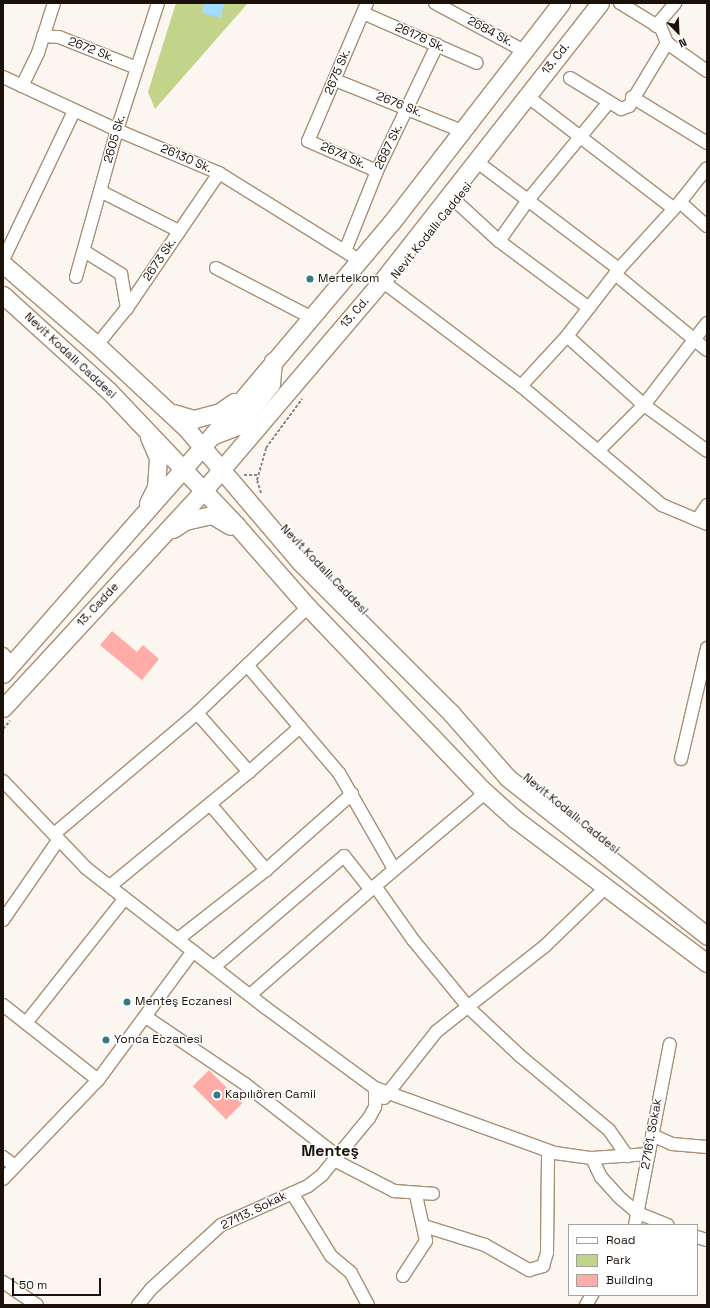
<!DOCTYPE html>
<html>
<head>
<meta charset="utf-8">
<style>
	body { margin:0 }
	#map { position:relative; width:710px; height:1308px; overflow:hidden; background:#fcf6f1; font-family:"Space Grotesk",sans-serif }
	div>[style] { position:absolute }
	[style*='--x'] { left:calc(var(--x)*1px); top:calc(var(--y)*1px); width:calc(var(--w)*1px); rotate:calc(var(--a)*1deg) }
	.green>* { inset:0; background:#c1d489 }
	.water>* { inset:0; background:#a4dcfe }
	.building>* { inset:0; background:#ffaba7; transform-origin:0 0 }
	.path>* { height:2px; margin-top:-1px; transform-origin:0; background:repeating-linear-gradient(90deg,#8e867f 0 3px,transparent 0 5px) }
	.roads { filter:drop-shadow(1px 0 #a98f75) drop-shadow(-1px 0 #a98f75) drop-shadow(0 1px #a98f75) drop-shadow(0 -1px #a98f75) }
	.minor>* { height:12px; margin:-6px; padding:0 6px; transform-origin:6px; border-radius:6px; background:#fff }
	.secondary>* { height:17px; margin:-8.5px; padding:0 8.5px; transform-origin:8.5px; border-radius:8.5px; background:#fff }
	.dots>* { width:11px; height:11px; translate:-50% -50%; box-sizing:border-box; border:2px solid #fff; border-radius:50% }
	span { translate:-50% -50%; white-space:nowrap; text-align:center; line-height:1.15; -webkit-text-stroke:3px #fff; paint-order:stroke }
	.street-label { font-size:12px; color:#1b1108 }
	.poi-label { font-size:12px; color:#1b1108 }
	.left { translate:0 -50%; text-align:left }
	.district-label { font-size:16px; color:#1b1108; font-weight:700 }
	.frame { position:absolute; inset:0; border:4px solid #1b1108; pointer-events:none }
	.legend { position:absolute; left:568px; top:1224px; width:130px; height:72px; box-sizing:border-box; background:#fff; border:1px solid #a4a09c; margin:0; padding:5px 7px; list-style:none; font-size:12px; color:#1b1108 }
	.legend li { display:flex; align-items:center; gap:8px; height:20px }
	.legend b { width:20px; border:1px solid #a4a09c }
	.north { position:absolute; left:658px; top:12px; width:40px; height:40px; -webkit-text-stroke:3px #fff; paint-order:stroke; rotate:156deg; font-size:11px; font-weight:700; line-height:16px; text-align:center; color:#1b1108 }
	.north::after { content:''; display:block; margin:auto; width:14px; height:18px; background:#1b1108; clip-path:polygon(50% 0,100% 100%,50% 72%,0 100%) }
	.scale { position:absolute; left:12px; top:1278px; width:89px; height:18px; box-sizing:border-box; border:2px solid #1b1108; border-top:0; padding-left:5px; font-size:12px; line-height:14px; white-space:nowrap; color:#1b1108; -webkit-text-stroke:3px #fff; paint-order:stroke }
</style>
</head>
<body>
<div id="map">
	<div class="green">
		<div style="clip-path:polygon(176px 3px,248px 3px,155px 109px,148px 92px)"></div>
	</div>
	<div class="water">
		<div style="clip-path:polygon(204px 3px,224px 3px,221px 18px,202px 13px)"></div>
	</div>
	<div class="building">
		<div style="clip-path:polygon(112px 631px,137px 652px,143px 645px,159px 659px,142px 680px,100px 645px)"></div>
		<div style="left:209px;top:1070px;width:47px;height:23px;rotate:45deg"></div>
	</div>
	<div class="path">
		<div style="--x:244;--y:475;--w:14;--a:0"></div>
		<div style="--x:261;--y:493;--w:14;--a:-107"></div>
		<div style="--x:257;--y:480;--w:33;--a:-74"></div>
		<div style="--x:266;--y:448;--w:61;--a:-53.7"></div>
		<div style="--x:3;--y:729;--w:11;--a:-49"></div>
	</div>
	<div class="roads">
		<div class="minor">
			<div style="--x:367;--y:3;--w:150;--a:113.1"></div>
			<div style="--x:308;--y:141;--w:75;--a:23.5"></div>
			<div style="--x:435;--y:3;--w:101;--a:28.3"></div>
			<div style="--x:620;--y:3;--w:48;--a:31.4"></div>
			<div style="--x:661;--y:28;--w:16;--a:68"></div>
			<div style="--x:667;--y:43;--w:49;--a:35"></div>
			<div style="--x:363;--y:13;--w:124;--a:23.7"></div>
			<div style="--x:656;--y:26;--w:30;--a:-50"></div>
			<div style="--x:43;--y:36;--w:16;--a:4"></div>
			<div style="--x:59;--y:37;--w:84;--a:21.7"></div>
			<div style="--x:3;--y:77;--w:126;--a:24.9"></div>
			<div style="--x:117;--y:130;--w:111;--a:22.9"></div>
			<div style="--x:219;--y:173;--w:165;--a:31.9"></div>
			<div style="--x:570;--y:78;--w:60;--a:31.3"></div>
			<div style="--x:621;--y:109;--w:9;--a:-21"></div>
			<div style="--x:629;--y:106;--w:74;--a:-58.9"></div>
			<div style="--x:335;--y:80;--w:137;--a:21.9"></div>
			<div style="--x:22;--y:86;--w:37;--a:-64"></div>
			<div style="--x:38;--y:53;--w:52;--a:-72.3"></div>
			<div style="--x:527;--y:96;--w:185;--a:37.5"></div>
			<div style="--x:632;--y:97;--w:88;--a:31.5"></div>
			<div style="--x:476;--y:161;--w:179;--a:37.1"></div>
			<div style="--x:100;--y:191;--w:89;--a:26.9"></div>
			<div style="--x:449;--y:195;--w:68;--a:42.6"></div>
			<div style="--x:499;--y:241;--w:112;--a:36.7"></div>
			<div style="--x:680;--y:202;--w:36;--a:42"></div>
			<div style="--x:499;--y:241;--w:50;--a:-54.7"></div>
			<div style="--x:528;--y:200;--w:127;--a:-50.4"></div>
			<div style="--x:84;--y:251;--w:44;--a:31.9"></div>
			<div style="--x:121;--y:274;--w:35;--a:80"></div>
			<div style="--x:345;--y:251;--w:86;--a:-68.2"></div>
			<div style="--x:377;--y:171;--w:140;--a:-64.5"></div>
			<div style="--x:3;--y:260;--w:165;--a:-64.5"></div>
			<div style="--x:216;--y:268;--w:106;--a:27.5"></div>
			<div style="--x:615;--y:274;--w:119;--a:39.6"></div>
			<div style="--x:76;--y:277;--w:153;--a:-74.4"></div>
			<div style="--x:117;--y:130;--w:133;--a:-72.1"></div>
			<div style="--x:382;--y:281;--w:174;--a:37.1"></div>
			<div style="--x:521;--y:386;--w:185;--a:40.2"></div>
			<div style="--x:662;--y:505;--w:49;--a:22.9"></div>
			<div style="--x:567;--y:336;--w:103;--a:41.9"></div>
			<div style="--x:644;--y:405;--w:78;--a:36.1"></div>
			<div style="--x:97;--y:345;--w:48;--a:-51"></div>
			<div style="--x:127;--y:308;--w:163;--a:-55.7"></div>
			<div style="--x:521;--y:386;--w:68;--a:-47.4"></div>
			<div style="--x:567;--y:336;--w:85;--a:-52.2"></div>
			<div style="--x:619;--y:269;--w:91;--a:-47.7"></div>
			<div style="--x:680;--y:202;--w:43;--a:-51.5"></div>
			<div style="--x:598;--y:451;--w:65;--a:-45"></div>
			<div style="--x:644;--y:405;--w:103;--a:-52.5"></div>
			<div style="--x:697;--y:520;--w:18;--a:-56"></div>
			<div style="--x:3;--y:654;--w:13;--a:48"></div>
			<div style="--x:247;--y:665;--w:142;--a:49.6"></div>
			<div style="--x:339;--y:773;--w:111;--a:60.2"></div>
			<div style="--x:197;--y:713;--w:79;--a:48.6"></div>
			<div style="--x:681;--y:759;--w:114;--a:-76.8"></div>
			<div style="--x:3;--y:781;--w:120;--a:46.3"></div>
			<div style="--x:86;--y:868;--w:228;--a:37.9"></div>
			<div style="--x:266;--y:1008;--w:135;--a:36.3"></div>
			<div style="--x:375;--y:1088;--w:191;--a:19.9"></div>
			<div style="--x:555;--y:1153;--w:37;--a:8"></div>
			<div style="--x:592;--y:1158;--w:57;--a:-4"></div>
			<div style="--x:484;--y:791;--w:10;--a:127"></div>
			<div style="--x:478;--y:799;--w:135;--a:139.8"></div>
			<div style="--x:375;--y:886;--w:67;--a:54.7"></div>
			<div style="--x:414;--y:941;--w:87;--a:50.6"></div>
			<div style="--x:469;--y:1008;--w:69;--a:43.2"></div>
			<div style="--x:519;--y:1055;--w:117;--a:39.8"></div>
			<div style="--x:609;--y:1130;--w:32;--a:55"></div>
			<div style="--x:210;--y:804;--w:87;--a:49.7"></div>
			<div style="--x:54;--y:834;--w:187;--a:-40.2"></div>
			<div style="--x:197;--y:713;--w:153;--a:-43.7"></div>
			<div style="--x:110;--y:886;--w:180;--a:-39.4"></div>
			<div style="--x:249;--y:772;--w:68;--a:-41.4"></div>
			<div style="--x:3;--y:920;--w:98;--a:-55.3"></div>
			<div style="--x:178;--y:939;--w:112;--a:-38.1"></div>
			<div style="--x:266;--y:870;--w:115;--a:-41.5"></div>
			<div style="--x:214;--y:967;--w:171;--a:-40.5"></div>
			<div style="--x:344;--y:856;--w:43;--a:51.5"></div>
			<div style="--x:250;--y:995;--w:166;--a:-41.1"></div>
			<div style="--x:3;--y:1005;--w:121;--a:38.3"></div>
			<div style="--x:146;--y:1017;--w:120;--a:34.1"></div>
			<div style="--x:245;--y:1084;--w:117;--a:38"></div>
			<div style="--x:26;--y:1023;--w:159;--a:-51.6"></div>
			<div style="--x:384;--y:1098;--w:85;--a:-51.7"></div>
			<div style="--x:437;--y:1031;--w:137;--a:-38.2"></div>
			<div style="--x:545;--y:946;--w:85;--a:-44"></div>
			<div style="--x:652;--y:1135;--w:22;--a:24"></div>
			<div style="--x:672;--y:1144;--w:35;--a:5"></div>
			<div style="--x:3;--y:1157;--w:15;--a:37"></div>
			<div style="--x:592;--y:1158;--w:21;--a:65"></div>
			<div style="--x:601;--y:1177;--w:28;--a:48"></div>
			<div style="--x:620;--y:1198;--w:23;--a:40"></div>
			<div style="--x:638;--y:1213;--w:32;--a:22"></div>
			<div style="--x:334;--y:1160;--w:68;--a:27.3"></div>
			<div style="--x:394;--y:1191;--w:39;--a:4"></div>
			<div style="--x:3;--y:1179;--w:137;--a:-46.2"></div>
			<div style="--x:98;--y:1080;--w:160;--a:-53.6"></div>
			<div style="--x:292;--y:1193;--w:74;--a:58.2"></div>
			<div style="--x:331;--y:1256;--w:26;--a:40"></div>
			<div style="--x:351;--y:1273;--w:36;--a:62"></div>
			<div style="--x:635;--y:1225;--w:184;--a:-79.1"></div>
			<div style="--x:424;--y:1226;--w:64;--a:17.3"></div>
			<div style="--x:485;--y:1245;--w:51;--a:29.6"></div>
			<div style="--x:529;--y:1270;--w:15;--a:-16"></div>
			<div style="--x:543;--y:1266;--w:14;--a:-73"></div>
			<div style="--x:547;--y:1253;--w:102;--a:-89.4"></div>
			<div style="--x:697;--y:1237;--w:10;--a:17"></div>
			<div style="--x:403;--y:1276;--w:42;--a:-56.7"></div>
			<div style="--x:426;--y:1241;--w:47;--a:-102.3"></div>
			<div style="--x:3;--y:1282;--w:41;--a:34.1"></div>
			<div style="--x:138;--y:1305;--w:21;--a:-51"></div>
			<div style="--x:151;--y:1289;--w:95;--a:-42.4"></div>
			<div style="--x:221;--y:1225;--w:95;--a:-24.1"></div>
			<div style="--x:308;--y:1186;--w:18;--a:-38"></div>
			<div style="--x:322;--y:1175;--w:74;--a:-50.5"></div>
			<div style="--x:369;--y:1118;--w:13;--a:-61"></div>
			<div style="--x:375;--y:1107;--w:19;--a:-90"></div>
			<div style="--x:586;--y:1305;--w:12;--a:-59"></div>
		</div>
		<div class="secondary">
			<div style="--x:3;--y:264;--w:124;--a:40.8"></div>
			<div style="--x:97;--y:345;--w:122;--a:43"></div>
			<div style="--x:186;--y:428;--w:176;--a:49.6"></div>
			<div style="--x:300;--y:562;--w:214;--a:45"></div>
			<div style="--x:451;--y:713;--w:86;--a:48.8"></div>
			<div style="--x:508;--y:778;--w:254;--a:38.4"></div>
			<div style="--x:3;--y:295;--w:143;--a:42.2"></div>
			<div style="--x:109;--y:391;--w:186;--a:46.5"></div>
			<div style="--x:237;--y:526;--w:108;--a:48.8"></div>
			<div style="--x:308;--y:607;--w:255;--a:46.3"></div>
			<div style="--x:484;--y:791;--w:42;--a:42.1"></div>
			<div style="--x:515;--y:819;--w:240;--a:36.9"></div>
			<div style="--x:173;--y:413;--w:22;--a:16"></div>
			<div style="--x:194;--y:419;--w:27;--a:-15"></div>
			<div style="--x:220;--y:412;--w:17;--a:-36"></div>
			<div style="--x:214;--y:435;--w:26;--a:-21"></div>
			<div style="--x:238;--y:426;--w:53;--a:-51.8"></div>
			<div style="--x:271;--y:384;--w:23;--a:-85"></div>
			<div style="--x:148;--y:503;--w:18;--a:-63"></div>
			<div style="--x:156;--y:487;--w:29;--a:-86"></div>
			<div style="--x:158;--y:458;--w:23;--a:-113"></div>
			<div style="--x:173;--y:529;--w:14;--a:-34"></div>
			<div style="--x:185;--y:521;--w:28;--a:-13"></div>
			<div style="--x:212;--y:515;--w:21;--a:31"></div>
			<div style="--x:3;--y:674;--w:303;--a:-48.7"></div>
			<div style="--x:203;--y:446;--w:292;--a:-49.9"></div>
			<div style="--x:391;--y:223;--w:278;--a:-52.3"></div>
			<div style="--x:3;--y:708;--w:297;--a:-47.3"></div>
			<div style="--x:204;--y:490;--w:275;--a:-49.6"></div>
			<div style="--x:382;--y:281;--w:353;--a:-51.9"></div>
		</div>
	</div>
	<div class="dots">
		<div style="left:310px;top:279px;background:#347b85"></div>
		<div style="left:127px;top:1002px;background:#347b85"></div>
		<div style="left:106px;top:1040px;background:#347b85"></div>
		<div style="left:217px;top:1095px;background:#347b85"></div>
	</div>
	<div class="street-label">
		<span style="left:490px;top:32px;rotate:28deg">2684 Sk.</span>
		<span style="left:420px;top:38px;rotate:24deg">26178 Sk.</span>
		<span style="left:91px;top:50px;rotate:21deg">2672 Sk.</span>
		<span style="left:556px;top:59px;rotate:-52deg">13. Cd.</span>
		<span style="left:338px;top:72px;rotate:-67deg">2675 Sk.</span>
		<span style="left:399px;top:105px;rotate:22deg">2676 Sk.</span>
		<span style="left:115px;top:139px;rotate:-74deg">2605 Sk.</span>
		<span style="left:389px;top:147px;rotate:-64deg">2687 Sk.</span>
		<span style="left:343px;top:156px;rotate:24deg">2674 Sk.</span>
		<span style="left:186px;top:159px;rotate:23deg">26130 Sk.</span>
		<span style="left:432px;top:231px;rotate:-51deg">Nevit Kodallı Caddesi</span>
		<span style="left:160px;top:260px;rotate:-56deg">2673 Sk.</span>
		<span style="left:355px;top:313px;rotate:-49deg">13. Cd.</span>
		<span style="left:70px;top:356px;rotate:43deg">Nevit Kodallı Caddesi</span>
		<span style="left:324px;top:570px;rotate:46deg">Nevit Kodallı Caddesi</span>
		<span style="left:98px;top:605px;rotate:-47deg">13. Cadde</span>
		<span style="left:571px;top:814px;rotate:39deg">Nevit Kodallı Caddesi</span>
		<span style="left:652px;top:1134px;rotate:-80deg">27161. Sokak</span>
		<span style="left:254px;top:1211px;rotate:-26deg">27113. Sokak</span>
	</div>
	<div class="poi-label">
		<span class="left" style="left:318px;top:279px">Mertelkom</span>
		<span class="left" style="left:135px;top:1002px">Menteş Eczanesi</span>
		<span class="left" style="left:114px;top:1040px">Yonca Eczanesi</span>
		<span class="left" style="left:225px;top:1095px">Kapılıören Camii</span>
	</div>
	<div class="district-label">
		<span style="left:330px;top:1151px">Menteş</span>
	</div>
	<div class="frame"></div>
	<ul class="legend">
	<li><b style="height:5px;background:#fff"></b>Road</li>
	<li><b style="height:11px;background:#c1d489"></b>Park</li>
	<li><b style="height:11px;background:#ffaba7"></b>Building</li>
	</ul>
	<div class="north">N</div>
	<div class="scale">50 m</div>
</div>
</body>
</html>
